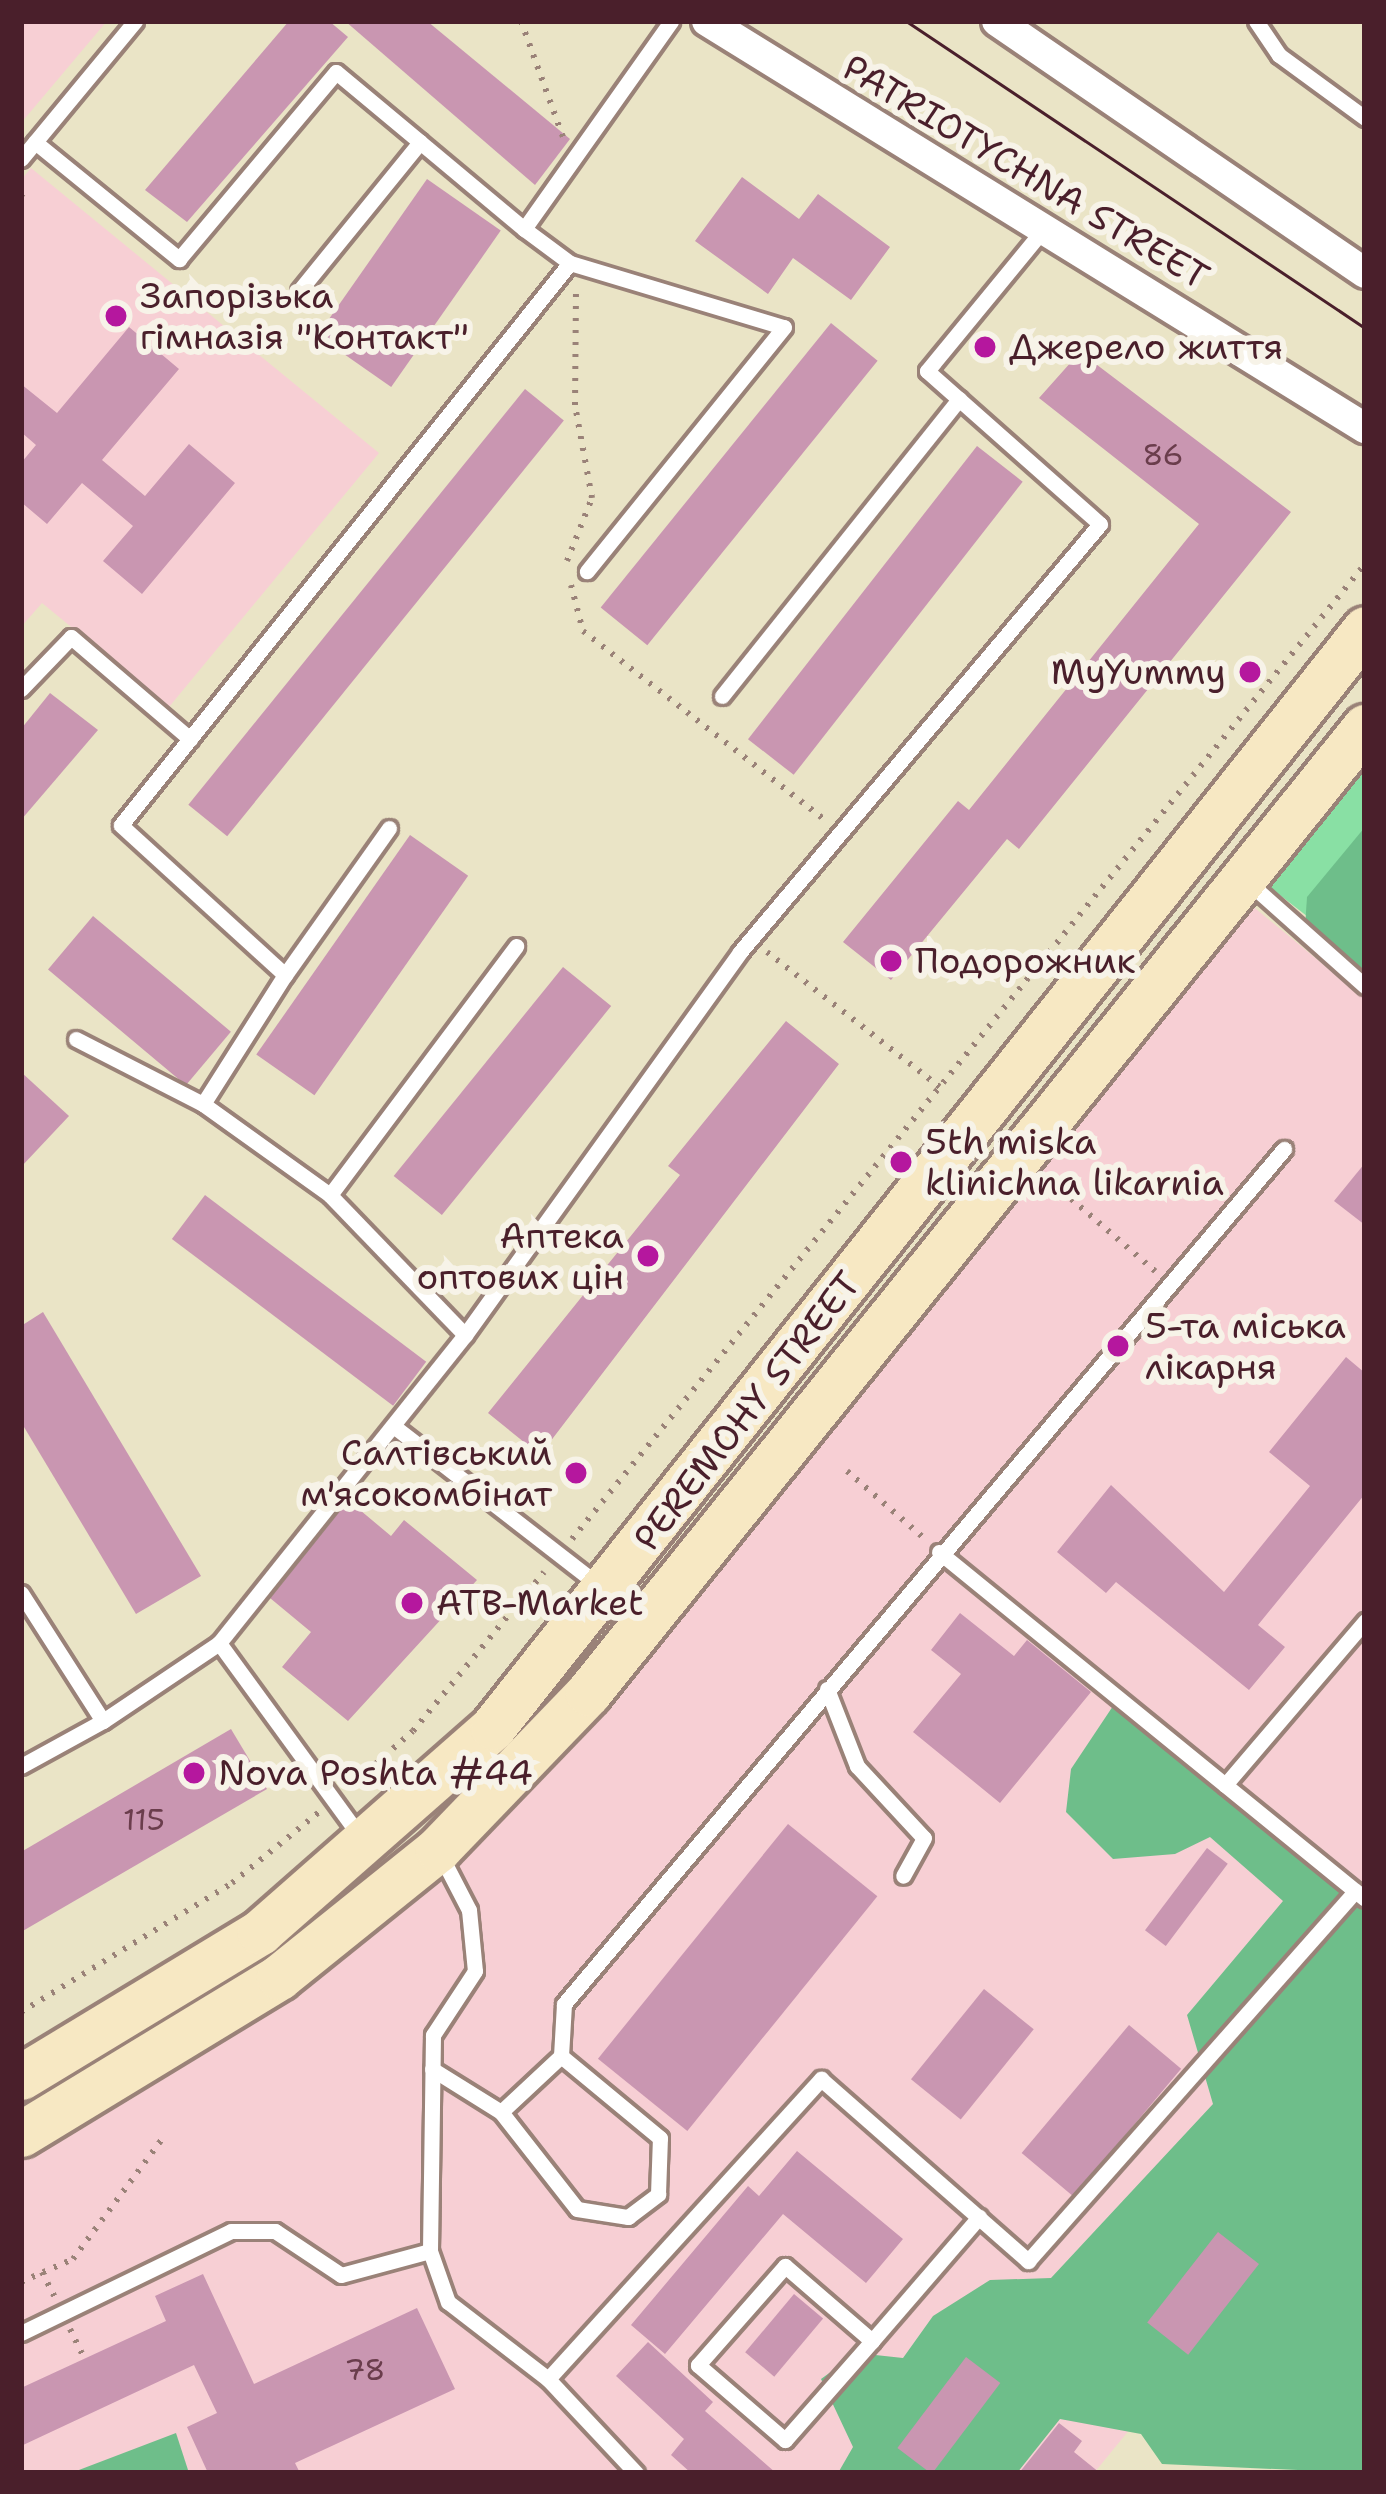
<!DOCTYPE html>
<html>
<head>
<meta charset="utf-8">
<style>
	body { margin:0 }
	#map { position:relative; width:1386px; height:2494px; overflow:hidden; background:#eae4c6; font-family:"Shantell Sans",sans-serif }
	div>[style] { position:absolute }
	[style*='--x'] { left:calc(var(--x)*1px); top:calc(var(--y)*1px); width:calc(var(--w)*1px); rotate:calc(var(--a)*1deg) }
	.built>* { inset:0; background:#f7cfd4 }
	.green>* { inset:0; background:#89e0a4 }
	.forest>* { inset:0; background:#6ebe8a }
	.building>* { inset:0; background:#c996b1; transform-origin:0 0 }
	.path>* { height:6px; margin-top:-3px; transform-origin:0; background:repeating-linear-gradient(90deg,#9a8278 0 3px,transparent 0 12px) }
	.roads { filter:drop-shadow(3px 0 #9a8278) drop-shadow(-3px 0 #9a8278) drop-shadow(0 3px #9a8278) drop-shadow(0 -3px #9a8278) }
	.lane>* { height:15px; margin:-7.5px; padding:0 7.5px; transform-origin:7.5px; border-radius:7.5px; background:#fff }
	.street>* { height:30px; margin:-15px; padding:0 15px; transform-origin:15px; border-radius:15px; background:#fff }
	.secondary>* { height:45px; margin:-22.5px; padding:0 22.5px; transform-origin:22.5px; border-radius:22.5px; background:#f7e8c3 }
	.tram>* { height:3px; margin:-1.5px; padding:0 1.5px; transform-origin:1.5px; border-radius:1.5px; background:#4a1f2b }
	.dots>* { width:33px; height:33px; translate:-50% -50%; box-sizing:border-box; border:6px solid #f7f3e8; border-radius:50% }
	span { translate:-50% -50%; white-space:nowrap; text-align:center; line-height:1.15; -webkit-text-stroke:12px #f7f3e8; paint-order:stroke }
	.number-label { font-size:30px; color:#6a3d4c }
	.number-label span { -webkit-text-stroke-width:0 }
	.street-label { font-size:36px; color:#4a1f2b }
	.poi-label { font-size:36px; color:#4a1f2b }
	.left { translate:0 -50%; text-align:left }
	.right { translate:-100% -50%; text-align:right }
	.frame { position:absolute; inset:0; border:24px solid #4a1f2b; pointer-events:none }
</style>
</head>
<body>
<div id="map">
	<div class="built">
		<div style="clip-path:polygon(21px 21px,107px 21px,21px 123px)"></div>
		<div style="clip-path:polygon(31px 168px,379px 453px,169px 707px,42px 603px,21px 627px,21px 180px)"></div>
		<div style="clip-path:polygon(1239px 895px,1365px 999px,1365px 2142px,1094px 2473px,21px 2473px,21px 2134px,438px 1849px)"></div>
	</div>
	<div class="green">
		<div style="clip-path:polygon(1365px 768px,1365px 961px,1268px 886px)"></div>
	</div>
	<div class="forest">
		<div style="clip-path:polygon(1365px 827px,1365px 990px,1305px 927px,1307px 897px)"></div>
		<div style="clip-path:polygon(1113px 1706px,1365px 1904px,1365px 2473px,1162px 2464px,1141px 2434px,1060px 2419px,1017px 2473px,838px 2473px,853px 2447px,821px 2379px,857px 2353px,903px 2358px,933px 2316px,990px 2280px,1051px 2278px,1213px 2104px,1187px 2015px,1283px 1901px,1210px 1837px,1175px 1854px,1113px 1859px,1066px 1812px,1071px 1769px)"></div>
		<div style="clip-path:polygon(176px 2433px,189px 2473px,71px 2473px)"></div>
	</div>
	<div class="building">
		<div style="clip-path:polygon(289px 21px,329px 21px,348px 37px,187px 222px,145px 190px)"></div>
		<div style="clip-path:polygon(345px 21px,427px 21px,570px 139px,535px 185px)"></div>
		<div style="clip-path:polygon(742px 177px,799px 219px,818px 194px,890px 247px,851px 300px,793px 258px,768px 294px,695px 241px)"></div>
		<div style="left:427px;top:179px;width:90px;height:191px;rotate:35deg"></div>
		<div style="left:831px;top:323px;width:60px;height:366px;rotate:39deg"></div>
		<div style="clip-path:polygon(129px 327px,179px 369px,102px 460px,145px 496px,189px 444px,235px 483px,142px 594px,103px 561px,133px 526px,82px 483px,47px 524px,21px 502px,21px 463px,36px 445px,21px 432px,21px 384px,57px 413px)"></div>
		<div style="clip-path:polygon(1080px 352px,1291px 512px,1019px 849px,1007px 839px,891px 980px,843px 942px,958px 801px,969px 810px,1199px 524px,1039px 398px)"></div>
		<div style="left:525px;top:389px;width:50px;height:535px;rotate:39deg"></div>
		<div style="left:977px;top:446px;width:58px;height:372px;rotate:38deg"></div>
		<div style="clip-path:polygon(50px 693px,98px 730px,21px 820px,21px 729px)"></div>
		<div style="left:410px;top:835px;width:71px;height:268px;rotate:35deg"></div>
		<div style="left:93px;top:916px;width:180px;height:70px;rotate:40deg"></div>
		<div style="left:563px;top:967px;width:62px;height:269px;rotate:39deg"></div>
		<div style="clip-path:polygon(786px 1021px,839px 1064px,540px 1455px,488px 1413px,680px 1175px,668px 1166px)"></div>
		<div style="clip-path:polygon(21px 1072px,69px 1116px,21px 1167px)"></div>
		<div style="clip-path:polygon(1365px 1163px,1365px 1225px,1334px 1201px)"></div>
		<div style="left:205px;top:1195px;width:277px;height:55px;rotate:37deg"></div>
		<div style="clip-path:polygon(43px 1312px,201px 1576px,136px 1614px,21px 1422px,21px 1326px)"></div>
		<div style="clip-path:polygon(1346px 1357px,1365px 1373px,1365px 1494px,1258px 1625px,1285px 1647px,1249px 1690px,1116px 1582px,1106px 1593px,1057px 1552px,1111px 1485px,1224px 1592px,1310px 1486px,1269px 1452px)"></div>
		<div style="clip-path:polygon(348px 1500px,391px 1536px,404px 1520px,477px 1580px,348px 1721px,282px 1667px,311px 1632px,270px 1598px)"></div>
		<div style="clip-path:polygon(960px 1613px,1014px 1656px,1027px 1640px,1091px 1692px,1000px 1803px,913px 1732px,961px 1674px,931px 1650px)"></div>
		<div style="clip-path:polygon(231px 1729px,267px 1789px,21px 1932px,21px 1852px)"></div>
		<div style="left:788px;top:1824px;width:115px;height:302px;rotate:39deg"></div>
		<div style="left:1207px;top:1848px;width:26px;height:103px;rotate:37deg"></div>
		<div style="left:984px;top:1989px;width:64px;height:116px;rotate:39deg"></div>
		<div style="left:1129px;top:2025px;width:68px;height:167px;rotate:40deg"></div>
		<div style="clip-path:polygon(797px 2151px,903px 2239px,866px 2283px,783px 2214px,665px 2354px,631px 2325px,748px 2186px,759px 2196px)"></div>
		<div style="left:1218px;top:2232px;width:52px;height:115px;rotate:38deg"></div>
		<div style="clip-path:polygon(203px 2274px,254px 2384px,417px 2308px,455px 2389px,295px 2463px,300px 2473px,208px 2473px,187px 2427px,217px 2413px,194px 2365px,21px 2446px,21px 2388px,166px 2321px,155px 2296px)"></div>
		<div style="left:794px;top:2294px;width:38px;height:76px;rotate:40deg"></div>
		<div style="clip-path:polygon(648px 2342px,713px 2402px,705px 2411px,776px 2473px,691px 2473px,671px 2455px,684px 2439px,616px 2376px)"></div>
		<div style="left:966px;top:2357px;width:43px;height:114px;rotate:37deg"></div>
		<div style="clip-path:polygon(1059px 2423px,1082px 2441px,1074px 2452px,1100px 2473px,1019px 2473px)"></div>
	</div>
	<div class="path">
		<div style="--x:521;--y:21;--w:123;--a:70.1"></div>
		<div style="--x:21;--y:196;--w:4;--a:-56"></div>
		<div style="--x:567;--y:561;--w:68;--a:-68.4"></div>
		<div style="--x:592;--y:498;--w:95;--a:-100.4"></div>
		<div style="--x:575;--y:405;--w:111;--a:-89.5"></div>
		<div style="--x:571;--y:585;--w:48;--a:75.4"></div>
		<div style="--x:583;--y:631;--w:306;--a:38"></div>
		<div style="--x:767;--y:952;--w:219;--a:38"></div>
		<div style="--x:1062;--y:1191;--w:123;--a:40.7"></div>
		<div style="--x:847;--y:1471;--w:105;--a:41.1"></div>
		<div style="--x:572;--y:1539;--w:1257;--a:-50.88"></div>
		<div style="--x:348;--y:1788;--w:86;--a:-41.2"></div>
		<div style="--x:413;--y:1731;--w:206;--a:-50.5"></div>
		<div style="--x:21;--y:2012;--w:247;--a:-31.4"></div>
		<div style="--x:232;--y:1883;--w:112;--a:-39.2"></div>
		<div style="--x:42;--y:2272;--w:27;--a:63"></div>
		<div style="--x:21;--y:2282;--w:57;--a:-23.9"></div>
		<div style="--x:73;--y:2259;--w:151;--a:-53.4"></div>
		<div style="--x:70;--y:2329;--w:32;--a:64"></div>
	</div>
	<div class="roads">
		<div class="lane">
			<div style="--x:1256;--y:21;--w:41;--a:55.9"></div>
			<div style="--x:1279;--y:55;--w:107;--a:36.2"></div>
			<div style="--x:35;--y:142;--w:186;--a:39.1"></div>
			<div style="--x:179;--y:259;--w:244;--a:-50"></div>
			<div style="--x:336;--y:72;--w:109;--a:39.8"></div>
			<div style="--x:21;--y:159;--w:179;--a:-50.4"></div>
			<div style="--x:570;--y:263;--w:223;--a:16.7"></div>
			<div style="--x:784;--y:327;--w:314;--a:128.9"></div>
			<div style="--x:299;--y:291;--w:192;--a:-50.9"></div>
			<div style="--x:420;--y:142;--w:136;--a:39.9"></div>
			<div style="--x:21;--y:689;--w:72;--a:-46.1"></div>
			<div style="--x:71;--y:637;--w:157;--a:40.6"></div>
			<div style="--x:722;--y:696;--w:380;--a:-51.4"></div>
			<div style="--x:1247;--y:881;--w:158;--a:41.7"></div>
			<div style="--x:285;--y:975;--w:180;--a:-54.7"></div>
			<div style="--x:76;--y:1039;--w:143;--a:27.1"></div>
			<div style="--x:330;--y:1195;--w:311;--a:-53.2"></div>
			<div style="--x:465;--y:1335;--w:472;--a:-54.3"></div>
			<div style="--x:740;--y:952;--w:559;--a:-49.93"></div>
			<div style="--x:1100;--y:524;--w:231;--a:-138.5"></div>
			<div style="--x:927;--y:371;--w:183;--a:-50.6"></div>
			<div style="--x:396;--y:1428;--w:254;--a:37.8"></div>
			<div style="--x:939;--y:1552;--w:549;--a:39.16"></div>
			<div style="--x:21;--y:1593;--w:152;--a:57.4"></div>
			<div style="--x:103;--y:1721;--w:140;--a:-33.9"></div>
			<div style="--x:219;--y:1643;--w:238;--a:53.9"></div>
			<div style="--x:219;--y:1643;--w:394;--a:-51.4"></div>
			<div style="--x:465;--y:1335;--w:194;--a:-134"></div>
			<div style="--x:330;--y:1195;--w:156;--a:-144.4"></div>
			<div style="--x:203;--y:1104;--w:153;--a:-57.6"></div>
			<div style="--x:285;--y:975;--w:222;--a:-137.6"></div>
			<div style="--x:121;--y:825;--w:719;--a:-51.38"></div>
			<div style="--x:570;--y:263;--w:57;--a:-143.5"></div>
			<div style="--x:524;--y:229;--w:255;--a:-54.7"></div>
			<div style="--x:827;--y:1689;--w:83;--a:68.7"></div>
			<div style="--x:857;--y:1766;--w:98;--a:47.1"></div>
			<div style="--x:924;--y:1838;--w:43;--a:118.9"></div>
			<div style="--x:21;--y:1766;--w:94;--a:-28.8"></div>
			<div style="--x:1225;--y:1785;--w:216;--a:-49.5"></div>
			<div style="--x:440;--y:1854;--w:63;--a:62.6"></div>
			<div style="--x:469;--y:1910;--w:61;--a:84.4"></div>
			<div style="--x:475;--y:1971;--w:77;--a:123.3"></div>
			<div style="--x:433;--y:2035;--w:216;--a:90.8"></div>
			<div style="--x:430;--y:2251;--w:54;--a:70.6"></div>
			<div style="--x:448;--y:2302;--w:126;--a:37.6"></div>
			<div style="--x:548;--y:2379;--w:406;--a:-47.7"></div>
			<div style="--x:821;--y:2079;--w:276;--a:41.3"></div>
			<div style="--x:1028;--y:2261;--w:494;--a:-48.5"></div>
			<div style="--x:432;--y:2069;--w:81;--a:31.9"></div>
			<div style="--x:501;--y:2112;--w:82;--a:-43"></div>
			<div style="--x:561;--y:2056;--w:52;--a:-86.7"></div>
			<div style="--x:564;--y:2004;--w:1118;--a:-49.9"></div>
			<div style="--x:501;--y:2112;--w:123;--a:51.9"></div>
			<div style="--x:577;--y:2209;--w:52;--a:8.9"></div>
			<div style="--x:628;--y:2217;--w:38;--a:-37"></div>
			<div style="--x:658;--y:2194;--w:56;--a:-88"></div>
			<div style="--x:660;--y:2138;--w:129;--a:-140.4"></div>
			<div style="--x:21;--y:2333;--w:233;--a:-25.9"></div>
			<div style="--x:231;--y:2231;--w:44;--a:0"></div>
			<div style="--x:275;--y:2231;--w:79;--a:33.7"></div>
			<div style="--x:341;--y:2275;--w:92;--a:-15.1"></div>
			<div style="--x:872;--y:2341;--w:115;--a:-139.2"></div>
			<div style="--x:785;--y:2266;--w:132;--a:131.3"></div>
			<div style="--x:698;--y:2365;--w:115;--a:40.8"></div>
			<div style="--x:785;--y:2440;--w:132;--a:-48.7"></div>
			<div style="--x:872;--y:2341;--w:164;--a:-49.2"></div>
			<div style="--x:548;--y:2379;--w:129;--a:46.9"></div>
		</div>
		<div class="street">
			<div style="--x:707;--y:21;--w:774;--a:31.74"></div>
			<div style="--x:997;--y:21;--w:446;--a:34.4"></div>
		</div>
		<div class="secondary">
			<div style="--x:21;--y:2077;--w:280;--a:-31.2"></div>
			<div style="--x:260;--y:1932;--w:310;--a:-41.3"></div>
			<div style="--x:493;--y:1727;--w:1402;--a:-51.54"></div>
			<div style="--x:21;--y:2134;--w:302;--a:-31.3"></div>
			<div style="--x:279;--y:1977;--w:204;--a:-38.8"></div>
			<div style="--x:438;--y:1849;--w:216;--a:-46.1"></div>
			<div style="--x:588;--y:1693;--w:1240;--a:-51.19"></div>
		</div>
	</div>
	<div class="tram">
		<div style="--x:906;--y:21;--w:552;--a:33.78"></div>
	</div>
	<div class="dots">
		<div style="left:116px;top:316px;background:#b5179e"></div>
		<div style="left:985px;top:347px;background:#b5179e"></div>
		<div style="left:1250px;top:672px;background:#b5179e"></div>
		<div style="left:891px;top:961px;background:#b5179e"></div>
		<div style="left:901px;top:1162px;background:#b5179e"></div>
		<div style="left:648px;top:1256px;background:#b5179e"></div>
		<div style="left:1118px;top:1346px;background:#b5179e"></div>
		<div style="left:576px;top:1473px;background:#b5179e"></div>
		<div style="left:412px;top:1603px;background:#b5179e"></div>
		<div style="left:194px;top:1773px;background:#b5179e"></div>
	</div>
	<div class="number-label">
		<span style="left:1163px;top:455px">86</span>
		<span style="left:144px;top:1820px">115</span>
		<span style="left:365px;top:2370px">78</span>
	</div>
	<div class="street-label">
		<span style="left:1026px;top:172px;rotate:31deg">PATRIOTYCHNA STREET</span>
		<span style="left:747px;top:1411px;rotate:-52deg">PEREMOHY STREET</span>
	</div>
	<div class="poi-label">
		<span class="left" style="left:140px;top:316px">Запорізька<br>гімназія "Контакт"</span>
		<span class="left" style="left:1009px;top:347px">Джерело життя</span>
		<span class="right" style="left:1226px;top:672px">MyYummy</span>
		<span class="left" style="left:915px;top:961px">Подорожник</span>
		<span class="left" style="left:925px;top:1162px">5th miska<br>klinichna likarnia</span>
		<span class="right" style="left:624px;top:1256px">Аптека<br>оптових цін</span>
		<span class="left" style="left:1145px;top:1346px">5-та міська<br>лікарня</span>
		<span class="right" style="left:552px;top:1473px">Салтівський<br>м'ясокомбінат</span>
		<span class="left" style="left:436px;top:1603px">ATB-Market</span>
		<span class="left" style="left:218px;top:1773px">Nova Poshta #44</span>
	</div>
	<div class="frame"></div>
</div>
</body>
</html>
